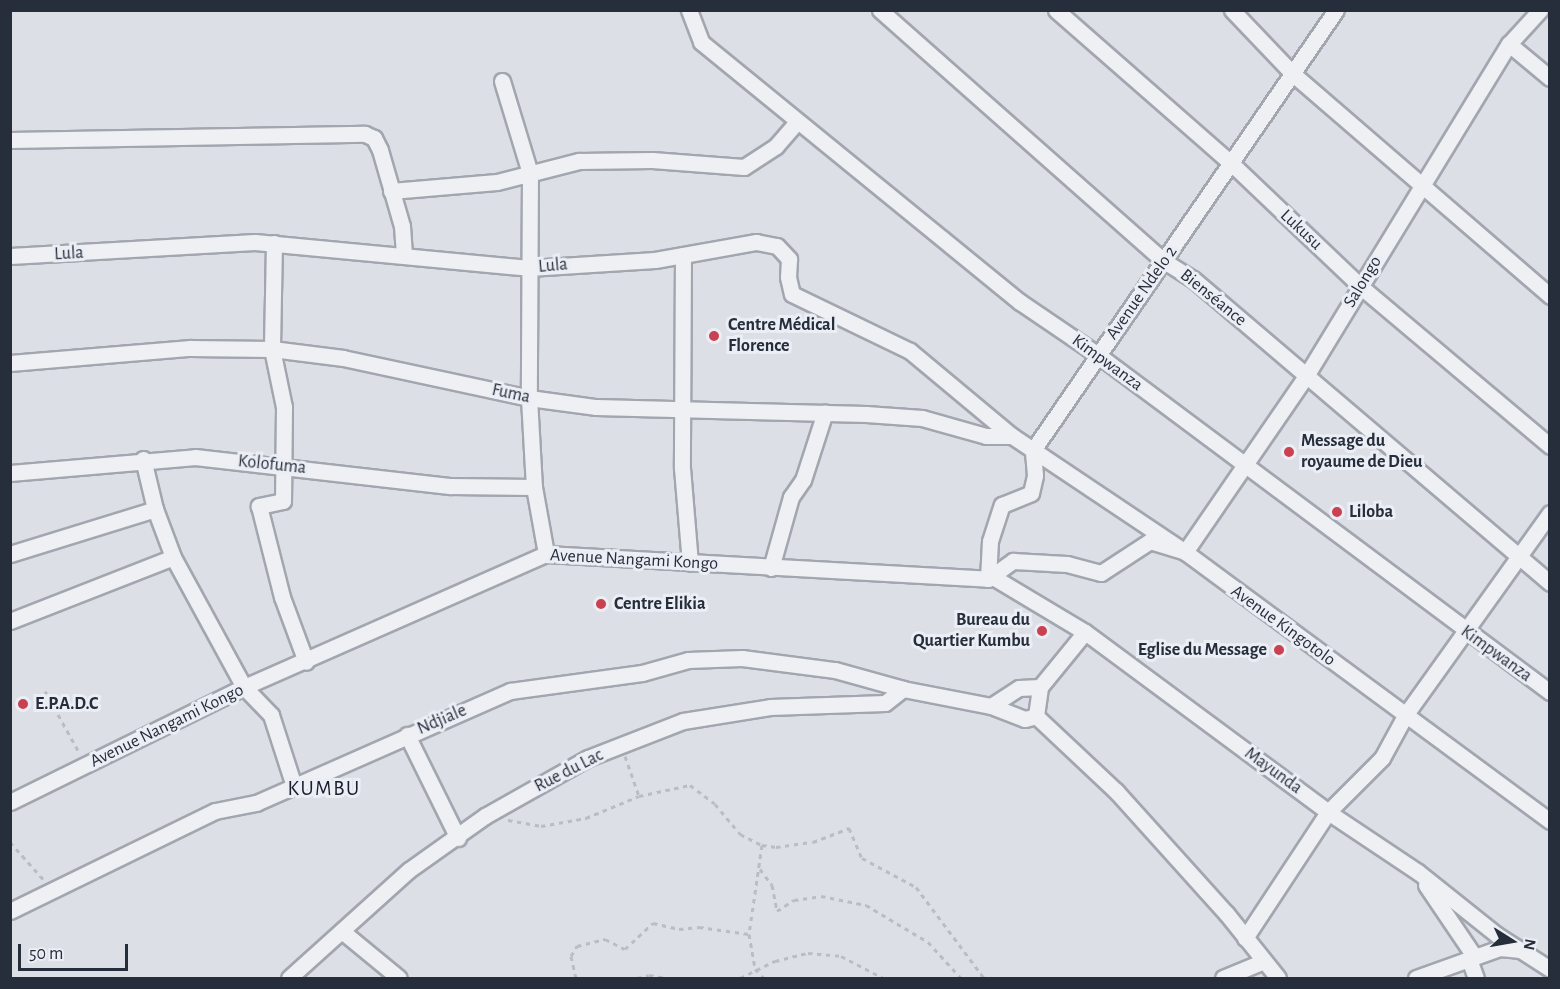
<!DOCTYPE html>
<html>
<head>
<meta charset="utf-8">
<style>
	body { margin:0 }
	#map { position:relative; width:1560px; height:989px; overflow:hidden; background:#dcdfe6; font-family:"Alegreya Sans",sans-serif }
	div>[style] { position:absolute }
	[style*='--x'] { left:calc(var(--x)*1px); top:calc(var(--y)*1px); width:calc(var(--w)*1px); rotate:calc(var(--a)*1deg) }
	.path>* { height:3px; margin-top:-1.5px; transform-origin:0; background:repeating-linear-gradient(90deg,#babdc4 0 4.5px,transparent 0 9px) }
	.roads { filter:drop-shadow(2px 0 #a2a6af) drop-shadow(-2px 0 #a2a6af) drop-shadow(0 2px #a2a6af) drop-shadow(0 -2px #a2a6af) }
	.minor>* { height:15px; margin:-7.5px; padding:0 7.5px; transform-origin:7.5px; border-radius:7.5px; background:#eef0f4 }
	.dots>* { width:16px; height:16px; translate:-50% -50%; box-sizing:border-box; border:3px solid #ebeef4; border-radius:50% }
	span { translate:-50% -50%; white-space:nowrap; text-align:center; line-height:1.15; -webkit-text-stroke:6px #ebeef4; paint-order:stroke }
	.street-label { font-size:18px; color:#262d3b }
	.poi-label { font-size:18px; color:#262d3b; font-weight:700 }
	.left { translate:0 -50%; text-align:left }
	.right { translate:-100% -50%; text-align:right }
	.quarter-label { font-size:21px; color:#181e2c; letter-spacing:1.5px }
	.frame { position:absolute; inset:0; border:12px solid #262d3b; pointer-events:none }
	.north { position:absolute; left:1482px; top:911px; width:60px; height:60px; -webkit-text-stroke:4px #ebeef4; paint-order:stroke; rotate:101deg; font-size:16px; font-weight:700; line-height:24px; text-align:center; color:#262d3b }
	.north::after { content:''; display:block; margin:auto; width:21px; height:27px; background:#262d3b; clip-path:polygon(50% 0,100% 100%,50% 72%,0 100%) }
	.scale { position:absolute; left:18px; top:944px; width:110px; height:27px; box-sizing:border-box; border:3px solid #262d3b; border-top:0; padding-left:8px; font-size:18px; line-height:21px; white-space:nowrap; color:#262d3b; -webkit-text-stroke:4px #ebeef4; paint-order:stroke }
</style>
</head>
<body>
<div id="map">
	<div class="path">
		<div style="--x:45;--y:691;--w:72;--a:60.9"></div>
		<div style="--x:625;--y:756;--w:42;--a:70.7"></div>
		<div style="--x:639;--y:796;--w:52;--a:-12.2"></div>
		<div style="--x:690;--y:785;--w:31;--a:37"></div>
		<div style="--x:715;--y:804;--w:39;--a:50"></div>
		<div style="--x:740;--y:834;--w:25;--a:27"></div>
		<div style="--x:762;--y:845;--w:14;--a:8"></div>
		<div style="--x:776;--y:847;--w:37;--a:-8"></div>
		<div style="--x:813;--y:842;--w:39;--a:-21"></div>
		<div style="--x:849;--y:828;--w:33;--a:67"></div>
		<div style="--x:862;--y:858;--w:61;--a:28.2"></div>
		<div style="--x:916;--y:887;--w:114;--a:53.2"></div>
		<div style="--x:508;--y:820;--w:34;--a:10"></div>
		<div style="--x:541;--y:826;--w:46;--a:-10.1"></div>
		<div style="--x:586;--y:818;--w:57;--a:-22.5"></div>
		<div style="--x:10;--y:842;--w:50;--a:48.3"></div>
		<div style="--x:762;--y:845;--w:90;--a:98.3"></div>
		<div style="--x:749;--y:934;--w:36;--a:80"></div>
		<div style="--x:755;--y:969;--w:13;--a:45"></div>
		<div style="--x:760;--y:869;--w:20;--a:53"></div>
		<div style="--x:772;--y:885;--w:26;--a:79"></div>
		<div style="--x:777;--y:911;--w:20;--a:-33"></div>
		<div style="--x:794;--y:900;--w:27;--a:-8"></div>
		<div style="--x:821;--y:896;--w:46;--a:11.3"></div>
		<div style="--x:866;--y:905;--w:72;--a:30.8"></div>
		<div style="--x:928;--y:942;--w:49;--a:47.5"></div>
		<div style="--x:576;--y:978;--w:23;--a:-103"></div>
		<div style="--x:571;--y:956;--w:12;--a:-59"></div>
		<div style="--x:577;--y:946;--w:29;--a:-14"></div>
		<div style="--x:605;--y:939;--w:22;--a:27"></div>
		<div style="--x:625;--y:949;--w:38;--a:-43"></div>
		<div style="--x:653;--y:923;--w:27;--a:13"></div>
		<div style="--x:679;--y:929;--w:20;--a:-6"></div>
		<div style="--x:699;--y:927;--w:50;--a:8"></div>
		<div style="--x:637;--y:978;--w:12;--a:-14"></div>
		<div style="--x:649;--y:975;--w:17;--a:10"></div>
		<div style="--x:740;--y:978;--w:39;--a:-26"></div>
		<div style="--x:775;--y:961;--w:34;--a:-14"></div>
		<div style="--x:808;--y:953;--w:33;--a:5"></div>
		<div style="--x:841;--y:956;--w:47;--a:27.6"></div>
	</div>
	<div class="roads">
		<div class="minor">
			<div style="--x:689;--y:10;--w:34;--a:69"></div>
			<div style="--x:701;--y:42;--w:412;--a:39.2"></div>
			<div style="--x:1020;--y:302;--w:94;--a:34.2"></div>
			<div style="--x:1098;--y:355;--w:564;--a:36.71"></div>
			<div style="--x:880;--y:10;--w:379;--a:41.5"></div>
			<div style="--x:1164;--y:261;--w:34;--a:32"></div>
			<div style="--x:1193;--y:279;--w:469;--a:40.4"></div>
			<div style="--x:1056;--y:10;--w:232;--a:41.2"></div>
			<div style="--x:1231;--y:163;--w:178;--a:43.6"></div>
			<div style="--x:1360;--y:286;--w:248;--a:40.1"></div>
			<div style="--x:1232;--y:10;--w:88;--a:46.4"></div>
			<div style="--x:1293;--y:74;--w:340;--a:40.8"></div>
			<div style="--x:1509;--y:44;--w:53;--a:39.7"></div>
			<div style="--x:502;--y:81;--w:96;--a:73.1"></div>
			<div style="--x:530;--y:173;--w:225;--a:90.3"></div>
			<div style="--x:529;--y:398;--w:89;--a:86.8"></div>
			<div style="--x:534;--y:487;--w:68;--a:79.8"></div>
			<div style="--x:10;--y:140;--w:355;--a:-1"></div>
			<div style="--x:365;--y:134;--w:10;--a:24"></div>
			<div style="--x:374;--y:138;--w:13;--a:63"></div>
			<div style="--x:380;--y:150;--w:79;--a:73.9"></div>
			<div style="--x:402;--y:226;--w:28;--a:86"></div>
			<div style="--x:391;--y:191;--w:106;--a:-4.9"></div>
			<div style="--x:497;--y:182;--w:85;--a:-14.4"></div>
			<div style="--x:579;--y:161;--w:73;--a:-0.8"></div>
			<div style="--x:652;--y:160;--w:92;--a:4.4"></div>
			<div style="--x:744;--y:167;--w:38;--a:-33"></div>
			<div style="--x:776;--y:146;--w:30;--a:-49"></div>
			<div style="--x:274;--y:243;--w:106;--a:91.1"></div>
			<div style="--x:272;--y:349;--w:59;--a:78.3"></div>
			<div style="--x:284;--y:407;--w:94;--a:90.6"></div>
			<div style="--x:283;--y:501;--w:25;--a:168"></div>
			<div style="--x:259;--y:506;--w:94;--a:75.8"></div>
			<div style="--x:282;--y:597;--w:69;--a:69.7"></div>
			<div style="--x:683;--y:255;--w:213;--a:90.3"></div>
			<div style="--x:682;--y:468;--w:95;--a:85.2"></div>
			<div style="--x:10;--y:256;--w:245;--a:-3.3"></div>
			<div style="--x:255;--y:242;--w:275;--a:5.4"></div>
			<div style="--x:529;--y:268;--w:126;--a:-3.6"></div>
			<div style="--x:655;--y:260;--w:103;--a:-10.1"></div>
			<div style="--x:756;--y:242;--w:21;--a:11"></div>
			<div style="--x:777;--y:246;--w:18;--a:47"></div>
			<div style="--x:789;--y:259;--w:18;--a:93"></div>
			<div style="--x:788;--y:277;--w:17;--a:77"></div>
			<div style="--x:792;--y:294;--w:131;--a:25.8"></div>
			<div style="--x:910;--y:351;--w:133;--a:39.8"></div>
			<div style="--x:1012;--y:436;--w:208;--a:33.8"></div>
			<div style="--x:1185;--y:552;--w:453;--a:36.4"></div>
			<div style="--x:10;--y:363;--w:181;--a:-4.8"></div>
			<div style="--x:190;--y:348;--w:82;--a:0.7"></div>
			<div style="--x:272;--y:349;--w:72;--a:7.2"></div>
			<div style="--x:343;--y:358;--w:190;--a:12.1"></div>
			<div style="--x:529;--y:398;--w:68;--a:7.7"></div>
			<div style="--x:596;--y:407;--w:270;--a:1.5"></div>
			<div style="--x:866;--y:414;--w:56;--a:4.1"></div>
			<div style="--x:922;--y:418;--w:66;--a:15.7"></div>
			<div style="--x:986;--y:436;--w:26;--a:0"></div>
			<div style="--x:143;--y:459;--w:51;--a:76.5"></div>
			<div style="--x:155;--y:509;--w:51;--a:69.4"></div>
			<div style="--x:173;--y:557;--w:148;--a:61.4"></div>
			<div style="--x:244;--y:687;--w:39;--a:46"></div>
			<div style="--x:271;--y:715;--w:75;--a:72.1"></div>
			<div style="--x:10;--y:473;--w:186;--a:-4.9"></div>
			<div style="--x:195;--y:457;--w:258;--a:6.5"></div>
			<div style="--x:451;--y:486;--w:83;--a:0.7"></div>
			<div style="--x:10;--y:554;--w:152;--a:-17.2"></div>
			<div style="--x:771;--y:568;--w:74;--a:-74.3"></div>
			<div style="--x:791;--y:497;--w:21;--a:-55"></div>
			<div style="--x:803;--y:480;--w:71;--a:-72.1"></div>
			<div style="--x:993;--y:577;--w:107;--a:30.9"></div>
			<div style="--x:1085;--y:632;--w:302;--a:36.5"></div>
			<div style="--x:1328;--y:812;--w:108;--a:33.7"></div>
			<div style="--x:1418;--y:872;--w:101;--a:38.6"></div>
			<div style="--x:1497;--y:935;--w:63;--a:32.7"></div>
			<div style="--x:988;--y:579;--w:38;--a:-87"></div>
			<div style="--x:990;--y:541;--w:38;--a:-72"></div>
			<div style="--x:1002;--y:505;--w:31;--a:-22"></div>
			<div style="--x:1031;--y:493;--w:18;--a:-77"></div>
			<div style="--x:1035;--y:475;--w:25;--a:-95"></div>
			<div style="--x:1033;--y:450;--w:534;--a:-55.45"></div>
			<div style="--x:10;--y:621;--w:175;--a:-21.4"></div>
			<div style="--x:991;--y:706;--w:33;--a:-33"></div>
			<div style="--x:1019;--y:688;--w:21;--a:-3"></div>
			<div style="--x:1036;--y:716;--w:29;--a:-82"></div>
			<div style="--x:1040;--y:687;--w:71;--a:-50.7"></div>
			<div style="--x:407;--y:735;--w:115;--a:63.7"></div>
			<div style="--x:10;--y:802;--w:261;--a:-26.2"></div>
			<div style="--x:244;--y:687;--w:330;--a:-23.8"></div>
			<div style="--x:546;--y:554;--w:443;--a:3.2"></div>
			<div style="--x:988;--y:579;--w:31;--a:-36"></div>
			<div style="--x:1013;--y:561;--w:54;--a:3.2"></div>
			<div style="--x:1067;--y:564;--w:35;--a:15"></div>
			<div style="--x:1101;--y:573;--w:59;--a:-33.1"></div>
			<div style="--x:1150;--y:541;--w:37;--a:17"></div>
			<div style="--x:1185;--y:552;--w:214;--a:-55.5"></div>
			<div style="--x:1306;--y:376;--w:389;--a:-58.6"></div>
			<div style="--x:1509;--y:44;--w:46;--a:-47.6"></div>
			<div style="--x:1426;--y:885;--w:86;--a:55.9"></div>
			<div style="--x:1474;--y:956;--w:6;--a:149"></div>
			<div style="--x:1469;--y:959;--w:20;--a:70"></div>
			<div style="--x:10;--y:911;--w:228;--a:-26"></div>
			<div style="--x:215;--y:811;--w:42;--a:-11"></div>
			<div style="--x:256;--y:803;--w:278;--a:-23.8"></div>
			<div style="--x:510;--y:691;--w:133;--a:-7.8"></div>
			<div style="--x:642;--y:673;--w:48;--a:-15.8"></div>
			<div style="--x:688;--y:660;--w:54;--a:-2.1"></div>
			<div style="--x:742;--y:658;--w:94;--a:7.4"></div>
			<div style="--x:835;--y:670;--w:71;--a:15.6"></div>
			<div style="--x:903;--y:689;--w:90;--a:10.9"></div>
			<div style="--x:991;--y:706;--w:36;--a:21"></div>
			<div style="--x:1025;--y:719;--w:11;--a:-15"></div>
			<div style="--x:1036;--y:716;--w:110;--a:43.2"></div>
			<div style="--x:1116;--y:791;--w:164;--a:48"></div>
			<div style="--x:1226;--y:913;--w:83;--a:51.3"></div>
			<div style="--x:343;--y:932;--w:72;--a:39.4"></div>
			<div style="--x:1245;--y:938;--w:151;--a:-56.6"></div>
			<div style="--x:1328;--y:812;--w:76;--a:-45"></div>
			<div style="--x:1382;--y:758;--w:50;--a:-61.4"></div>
			<div style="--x:1406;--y:714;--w:247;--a:-54.4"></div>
			<div style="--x:289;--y:978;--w:161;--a:-42"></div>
			<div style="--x:409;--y:870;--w:93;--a:-35.4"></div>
			<div style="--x:485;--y:816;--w:118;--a:-29.4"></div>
			<div style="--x:588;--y:758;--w:102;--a:-21.3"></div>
			<div style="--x:683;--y:721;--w:88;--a:-9.1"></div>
			<div style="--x:770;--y:707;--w:115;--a:-2"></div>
			<div style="--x:885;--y:703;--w:23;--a:-38"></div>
			<div style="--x:1223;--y:978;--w:44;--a:-22.5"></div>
			<div style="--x:1416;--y:978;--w:89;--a:-19.7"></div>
			<div style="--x:1500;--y:948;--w:18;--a:6"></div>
		</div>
	</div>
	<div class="dots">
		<div style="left:714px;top:336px;background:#ca4151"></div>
		<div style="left:1289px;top:452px;background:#ca4151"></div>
		<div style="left:1337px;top:512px;background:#ca4151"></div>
		<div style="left:601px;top:604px;background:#ca4151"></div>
		<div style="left:1042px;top:631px;background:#ca4151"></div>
		<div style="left:1279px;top:650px;background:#ca4151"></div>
		<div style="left:23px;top:704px;background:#ca4151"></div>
	</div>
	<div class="street-label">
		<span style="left:1301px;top:230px;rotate:43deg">Lukusu</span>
		<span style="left:69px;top:254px;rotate:-3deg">Lula</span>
		<span style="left:553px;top:266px;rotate:-5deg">Lula</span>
		<span style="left:1363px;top:282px;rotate:-59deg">Salongo</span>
		<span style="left:1142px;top:293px;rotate:-55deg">Avenue Ndelo 2</span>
		<span style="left:1213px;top:298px;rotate:39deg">Bienséance</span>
		<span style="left:1107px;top:363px;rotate:36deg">Kimpwanza</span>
		<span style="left:511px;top:394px;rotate:12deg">Fuma</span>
		<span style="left:272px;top:465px;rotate:6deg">Kolofuma</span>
		<span style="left:634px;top:560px;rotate:3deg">Avenue Nangami Kongo</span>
		<span style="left:1283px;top:626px;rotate:36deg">Avenue Kingotolo</span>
		<span style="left:1496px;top:654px;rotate:36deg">Kimpwanza</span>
		<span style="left:442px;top:720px;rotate:-23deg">Ndjiale</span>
		<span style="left:167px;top:726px;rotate:-26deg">Avenue Nangami Kongo</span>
		<span style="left:569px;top:771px;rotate:-27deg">Rue du Lac</span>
		<span style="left:1273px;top:771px;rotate:36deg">Mayunda</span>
	</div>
	<div class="poi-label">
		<span class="left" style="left:728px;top:336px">Centre Médical<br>Florence</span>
		<span class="left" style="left:1301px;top:452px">Message du<br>royaume de Dieu</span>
		<span class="left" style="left:1349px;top:512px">Liloba</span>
		<span class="left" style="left:614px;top:604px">Centre Elikia</span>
		<span class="right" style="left:1030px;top:631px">Bureau du<br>Quartier Kumbu</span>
		<span class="right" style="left:1267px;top:650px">Eglise du Message</span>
		<span class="left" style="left:35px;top:704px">E.P.A.D.C</span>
	</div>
	<div class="quarter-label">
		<span style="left:324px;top:789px">KUMBU</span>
	</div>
	<div class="frame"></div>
	<div class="north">N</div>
	<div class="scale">50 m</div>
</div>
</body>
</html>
